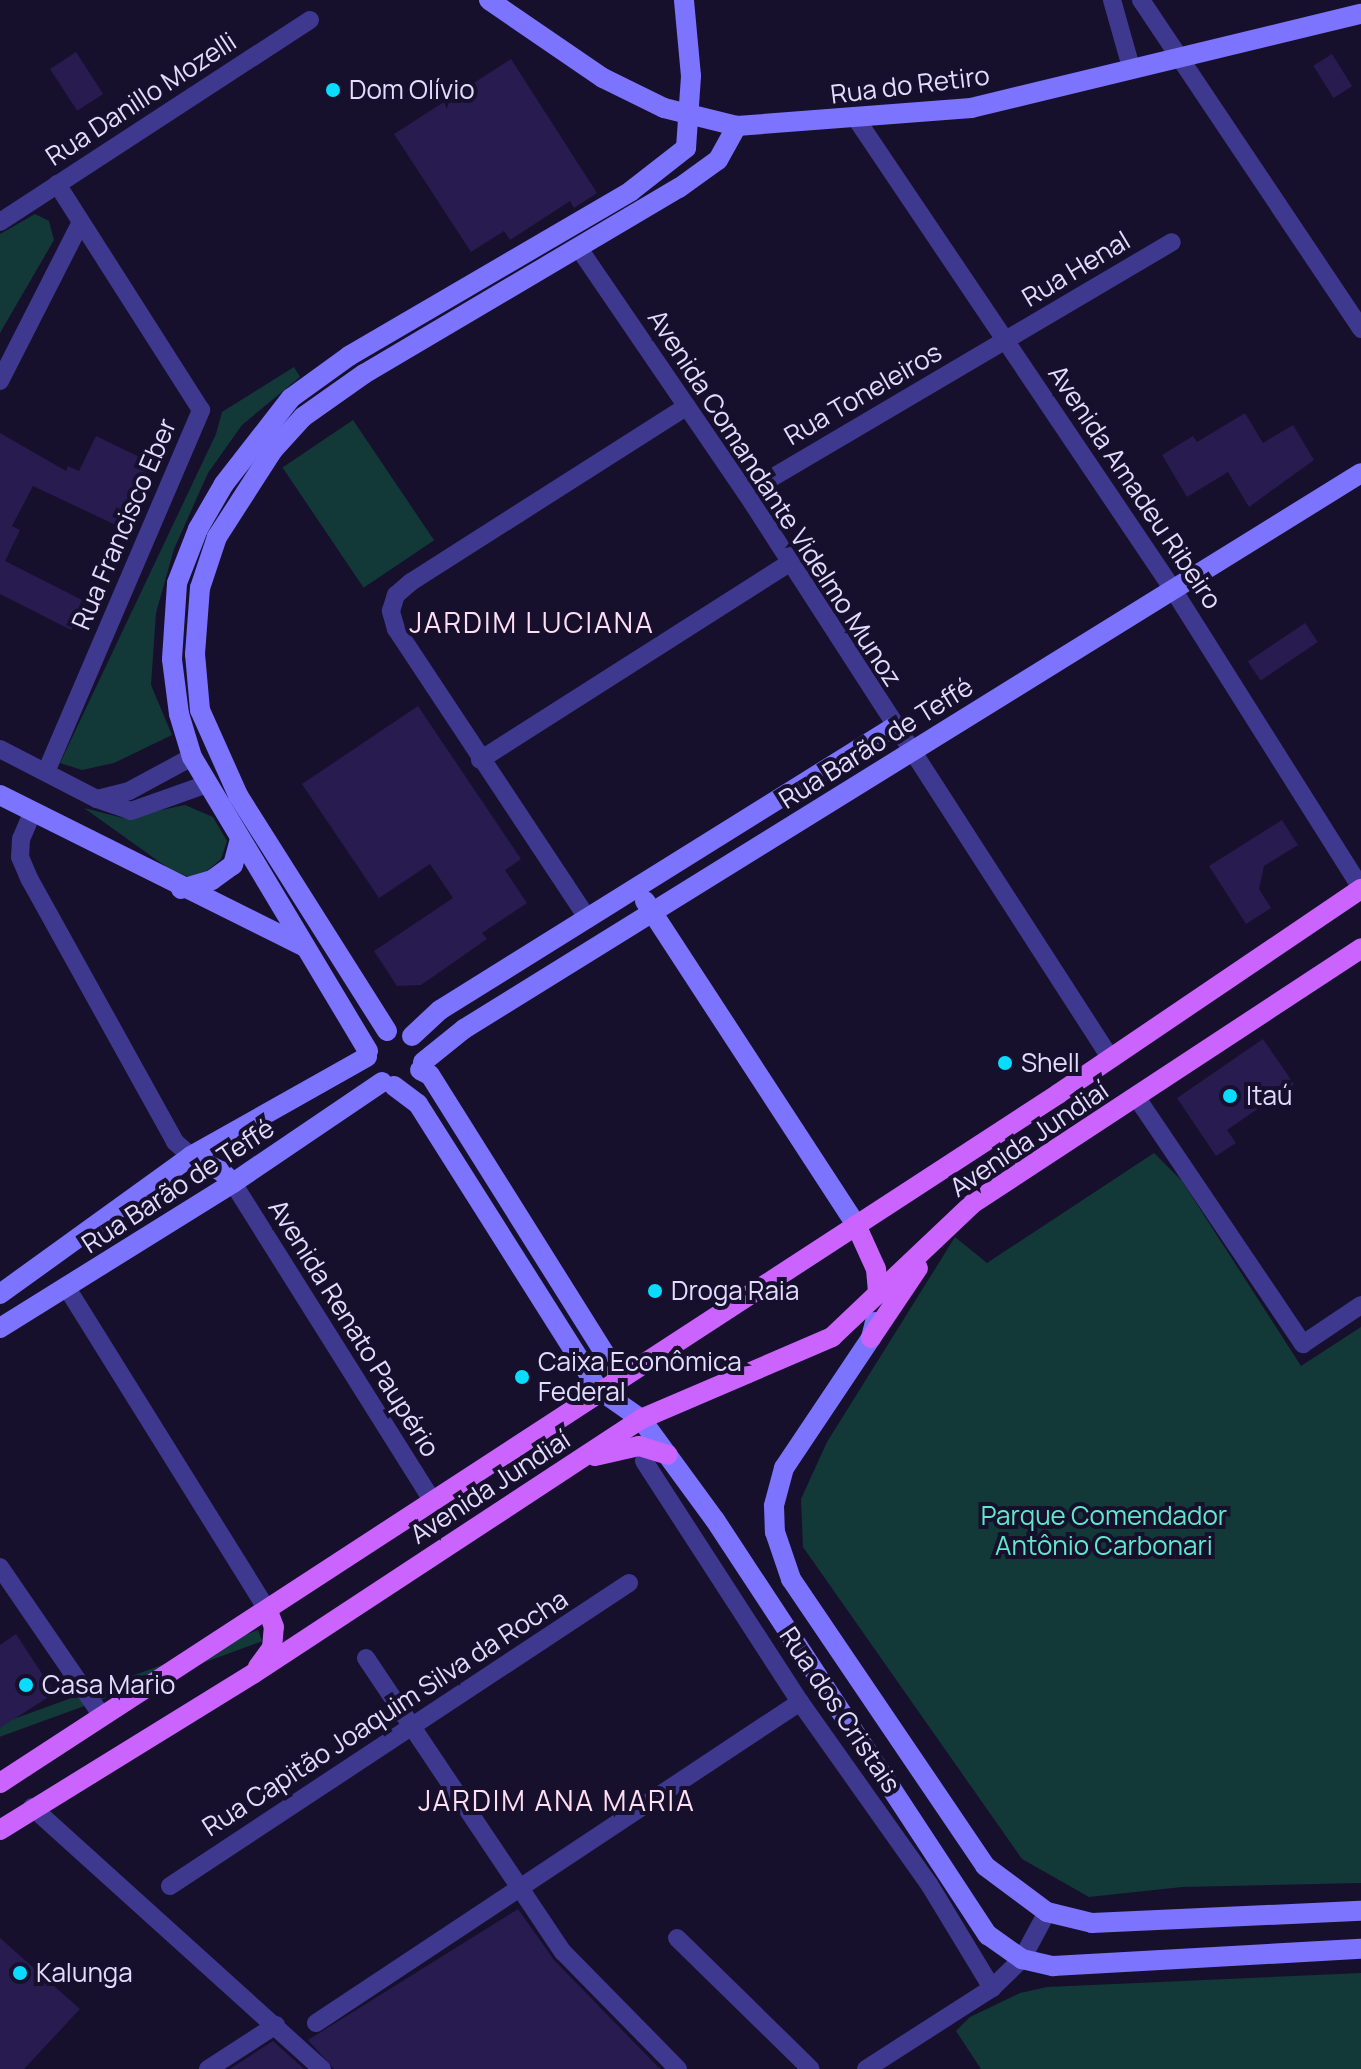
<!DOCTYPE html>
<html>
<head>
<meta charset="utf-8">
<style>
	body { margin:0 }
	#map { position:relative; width:1361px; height:2069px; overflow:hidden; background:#16102d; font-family:Manrope,sans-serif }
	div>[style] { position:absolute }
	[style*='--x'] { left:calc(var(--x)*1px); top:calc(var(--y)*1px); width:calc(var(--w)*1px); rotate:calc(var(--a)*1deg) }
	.green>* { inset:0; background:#123838; transform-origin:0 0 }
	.building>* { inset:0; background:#271b50; transform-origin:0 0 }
	.street>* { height:18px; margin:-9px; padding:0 9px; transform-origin:9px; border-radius:9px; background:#3f388f }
	.secondary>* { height:20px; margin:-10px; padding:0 10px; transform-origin:10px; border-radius:10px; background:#7c73ff }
	.primary>* { height:20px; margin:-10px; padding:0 10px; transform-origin:10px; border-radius:10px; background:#cb63ff }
	.dots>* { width:22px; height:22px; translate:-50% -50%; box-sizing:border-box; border:4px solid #16102d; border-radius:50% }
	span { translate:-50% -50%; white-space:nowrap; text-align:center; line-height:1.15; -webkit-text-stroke:8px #16102d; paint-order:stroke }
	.street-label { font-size:26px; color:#e2dcff }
	.poi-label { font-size:26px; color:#e2dcff }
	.left { translate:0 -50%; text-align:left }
	.park-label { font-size:26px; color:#5fe8cb }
	.neighbourhood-label { font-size:28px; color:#ffdef2; letter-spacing:2px }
</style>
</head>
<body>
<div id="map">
	<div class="green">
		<div style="clip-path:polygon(35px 214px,49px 221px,54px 240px,0 333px,0 234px)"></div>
		<div style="clip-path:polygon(294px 367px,300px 377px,242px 425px,208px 473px,174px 549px,156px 613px,151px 685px,172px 735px,114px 763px,82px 770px,60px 763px,216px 434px,222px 412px)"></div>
		<div style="left:353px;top:420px;width:145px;height:85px;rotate:56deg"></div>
		<div style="clip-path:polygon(185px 805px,213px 817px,227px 841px,221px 859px,196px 880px,168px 868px,84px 808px,123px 818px)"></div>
		<div style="clip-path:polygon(1154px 1153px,1182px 1181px,1301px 1366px,1361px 1327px,1361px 1883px,1182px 1887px,1089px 1897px,1022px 1859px,803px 1547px,801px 1499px,827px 1442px,955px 1237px,987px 1263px)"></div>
		<div style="left:258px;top:1630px;width:12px;height:306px;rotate:70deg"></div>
		<div style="clip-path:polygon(1361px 1973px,1361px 2069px,981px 2069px,956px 2031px,970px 2017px,1020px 1993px,1047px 1987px)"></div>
	</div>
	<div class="building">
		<div style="left:76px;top:52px;width:50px;height:31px;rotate:57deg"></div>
		<div style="left:1332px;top:54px;width:38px;height:22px;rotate:58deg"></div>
		<div style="clip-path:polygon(511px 59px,597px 193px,574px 208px,570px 201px,510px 240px,504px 231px,471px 252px,394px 134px)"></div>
		<div style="clip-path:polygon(1245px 413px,1263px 443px,1293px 425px,1314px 460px,1249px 507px,1228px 472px,1187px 497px,1162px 455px,1193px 436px,1197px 442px)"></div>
		<div style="clip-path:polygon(0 433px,66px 471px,68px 466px,79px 471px,96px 436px,154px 464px,122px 528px,33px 486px,12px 526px,20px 530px,5px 561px,86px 602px,71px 630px,0 594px)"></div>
		<div style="left:1305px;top:623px;width:23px;height:69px;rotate:56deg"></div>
		<div style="clip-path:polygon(418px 706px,521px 859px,505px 870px,527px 903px,482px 933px,487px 939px,421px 985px,397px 986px,374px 951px,453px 898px,430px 864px,379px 898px,302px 784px)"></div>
		<div style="clip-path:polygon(1282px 820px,1298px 845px,1264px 866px,1259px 889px,1271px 908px,1246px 924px,1209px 866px)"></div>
		<div style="clip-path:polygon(1263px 1039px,1294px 1084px,1227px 1130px,1236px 1143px,1216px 1156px,1177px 1098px)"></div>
		<div style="clip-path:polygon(16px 1634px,52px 1689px,47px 1698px,0 1728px,0 1645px)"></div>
		<div style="clip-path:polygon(518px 1909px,554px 1960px,660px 2069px,334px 2069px,308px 2040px)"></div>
		<div style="clip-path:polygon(0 1938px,80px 2009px,24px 2069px,0 2069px)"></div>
		<div style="clip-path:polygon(273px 2041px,304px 2069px,230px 2069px)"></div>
	</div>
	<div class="street">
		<div style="--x:1112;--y:0;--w:70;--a:74.2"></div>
		<div style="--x:1141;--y:0;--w:396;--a:56.2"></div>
		<div style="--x:857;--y:120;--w:568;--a:56.06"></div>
		<div style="--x:1174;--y:591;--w:351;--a:57.8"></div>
		<div style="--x:0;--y:222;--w:370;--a:-33.1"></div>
		<div style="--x:578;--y:247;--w:298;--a:55.7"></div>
		<div style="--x:746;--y:493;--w:673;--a:57.18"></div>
		<div style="--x:0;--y:381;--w:178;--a:-63"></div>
		<div style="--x:746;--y:493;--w:494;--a:-30.5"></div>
		<div style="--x:0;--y:749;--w:109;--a:27.3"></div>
		<div style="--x:97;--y:799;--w:36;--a:19"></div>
		<div style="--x:131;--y:811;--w:77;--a:-19.6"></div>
		<div style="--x:480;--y:760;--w:366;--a:-32.5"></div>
		<div style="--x:46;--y:772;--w:394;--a:-66.8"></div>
		<div style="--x:201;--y:410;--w:268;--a:-122.5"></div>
		<div style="--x:97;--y:799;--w:33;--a:-14"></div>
		<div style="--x:129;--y:791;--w:72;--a:-28.4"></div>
		<div style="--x:33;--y:811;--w:30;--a:113"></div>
		<div style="--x:21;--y:839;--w:18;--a:93"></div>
		<div style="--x:20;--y:857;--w:25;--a:67"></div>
		<div style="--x:30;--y:880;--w:299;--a:61"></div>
		<div style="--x:175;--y:1142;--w:21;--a:41"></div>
		<div style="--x:588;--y:919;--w:348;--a:-123.5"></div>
		<div style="--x:396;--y:629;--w:19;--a:-106"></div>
		<div style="--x:391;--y:611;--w:17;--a:-73"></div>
		<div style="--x:396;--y:595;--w:20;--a:-41"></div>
		<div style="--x:411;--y:582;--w:327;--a:-32.5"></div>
		<div style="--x:1137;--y:1098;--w:297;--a:56"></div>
		<div style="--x:1303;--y:1344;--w:70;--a:-33.9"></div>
		<div style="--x:233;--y:1183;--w:374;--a:57.9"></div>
		<div style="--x:67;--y:1288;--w:378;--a:58.1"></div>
		<div style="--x:644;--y:1461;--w:287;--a:57.1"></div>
		<div style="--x:800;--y:1702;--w:223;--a:54.7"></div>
		<div style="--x:929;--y:1884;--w:122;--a:58.8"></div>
		<div style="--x:0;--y:1567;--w:181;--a:55.6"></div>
		<div style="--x:366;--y:1658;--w:354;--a:56.2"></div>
		<div style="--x:563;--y:1952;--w:164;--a:45.5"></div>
		<div style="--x:32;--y:1807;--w:391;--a:42.1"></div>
		<div style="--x:170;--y:1886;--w:550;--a:-33.43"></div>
		<div style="--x:677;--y:1938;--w:187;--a:44.4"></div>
		<div style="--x:316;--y:2023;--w:581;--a:-33.55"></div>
		<div style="--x:208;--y:2069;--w:81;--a:-32.9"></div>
		<div style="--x:866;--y:2069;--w:150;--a:-32.7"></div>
		<div style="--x:992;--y:1988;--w:42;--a:-44"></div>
		<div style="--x:1022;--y:1959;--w:53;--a:-62"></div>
	</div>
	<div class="secondary">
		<div style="--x:489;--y:0;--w:138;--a:34.4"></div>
		<div style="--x:603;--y:78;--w:68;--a:26.2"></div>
		<div style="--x:664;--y:108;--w:75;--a:13.9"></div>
		<div style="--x:737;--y:126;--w:235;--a:-4.4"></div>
		<div style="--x:971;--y:108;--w:401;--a:-13.6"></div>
		<div style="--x:0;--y:795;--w:341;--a:26.5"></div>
		<div style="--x:181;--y:889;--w:32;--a:-16"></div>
		<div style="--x:212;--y:880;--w:26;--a:-36"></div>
		<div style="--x:233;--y:865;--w:24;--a:-75"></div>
		<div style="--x:645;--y:901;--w:387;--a:56.9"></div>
		<div style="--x:387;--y:1031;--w:279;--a:-122.3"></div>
		<div style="--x:238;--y:795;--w:93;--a:-114.1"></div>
		<div style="--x:200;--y:710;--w:56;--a:-95.1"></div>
		<div style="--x:195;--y:654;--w:66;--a:-85.7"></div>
		<div style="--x:200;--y:588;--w:54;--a:-71.6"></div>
		<div style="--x:217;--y:537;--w:103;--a:-57.2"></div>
		<div style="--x:273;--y:450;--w:45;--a:-47.7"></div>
		<div style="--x:303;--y:417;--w:75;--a:-35.2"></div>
		<div style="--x:364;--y:374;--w:366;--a:-30.6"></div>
		<div style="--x:679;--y:188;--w:48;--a:-35.7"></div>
		<div style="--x:718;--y:160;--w:39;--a:-61"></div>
		<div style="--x:412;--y:1036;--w:38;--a:-43"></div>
		<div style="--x:440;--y:1010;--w:535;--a:-31.94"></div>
		<div style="--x:368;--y:1051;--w:343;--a:-120.9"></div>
		<div style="--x:192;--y:757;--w:45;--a:-106.8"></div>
		<div style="--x:179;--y:714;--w:55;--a:-97.3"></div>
		<div style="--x:172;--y:659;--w:76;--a:-86.2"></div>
		<div style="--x:177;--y:583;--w:58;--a:-68.7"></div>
		<div style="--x:198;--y:529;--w:52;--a:-60"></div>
		<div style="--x:224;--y:484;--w:109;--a:-52.1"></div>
		<div style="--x:291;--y:398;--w:72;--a:-35.9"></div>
		<div style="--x:349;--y:356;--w:327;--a:-30.3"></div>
		<div style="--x:631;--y:191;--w:70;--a:-38"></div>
		<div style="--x:686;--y:148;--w:72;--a:-86"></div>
		<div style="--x:691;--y:76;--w:76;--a:-95.3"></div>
		<div style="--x:423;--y:1062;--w:53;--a:-38.8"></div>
		<div style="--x:464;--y:1029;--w:1055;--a:-31.79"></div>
		<div style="--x:420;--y:1070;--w:11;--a:27"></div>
		<div style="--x:430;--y:1075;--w:355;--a:57.9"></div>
		<div style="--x:394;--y:1086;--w:30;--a:37"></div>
		<div style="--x:418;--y:1104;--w:337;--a:57.7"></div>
		<div style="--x:598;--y:1389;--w:52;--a:34.9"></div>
		<div style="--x:641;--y:1419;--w:125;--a:53.8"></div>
		<div style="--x:715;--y:1520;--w:497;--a:56.7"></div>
		<div style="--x:988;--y:1935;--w:42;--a:35.2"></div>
		<div style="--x:1022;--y:1959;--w:32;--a:13"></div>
		<div style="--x:1053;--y:1966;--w:308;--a:-3.2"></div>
		<div style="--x:191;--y:1156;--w:34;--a:27"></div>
		<div style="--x:221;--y:1171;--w:17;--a:45"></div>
		<div style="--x:0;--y:1294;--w:236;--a:-35.8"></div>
		<div style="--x:191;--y:1156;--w:202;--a:-29.4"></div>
		<div style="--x:875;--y:1322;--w:16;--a:104"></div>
		<div style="--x:871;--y:1338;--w:156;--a:123.8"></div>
		<div style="--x:784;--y:1468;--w:39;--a:105"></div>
		<div style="--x:774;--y:1506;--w:26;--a:88"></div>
		<div style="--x:775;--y:1532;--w:50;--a:71.2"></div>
		<div style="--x:791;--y:1579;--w:346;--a:55.9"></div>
		<div style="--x:985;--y:1866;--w:77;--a:36.6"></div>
		<div style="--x:1047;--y:1912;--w:46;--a:13.7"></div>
		<div style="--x:1092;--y:1923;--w:269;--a:-2.6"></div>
		<div style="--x:0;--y:1328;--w:274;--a:-31.9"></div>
		<div style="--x:233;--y:1183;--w:180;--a:-34.1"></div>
	</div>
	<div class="primary">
		<div style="--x:856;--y:1225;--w:48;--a:65.6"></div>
		<div style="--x:876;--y:1269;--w:25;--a:85"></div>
		<div style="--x:871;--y:1338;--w:84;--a:-56.1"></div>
		<div style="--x:595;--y:1456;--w:45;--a:-12.8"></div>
		<div style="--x:639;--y:1446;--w:30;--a:17"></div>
		<div style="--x:258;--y:1667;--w:24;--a:-54"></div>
		<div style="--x:272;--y:1648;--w:21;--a:-85"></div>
		<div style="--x:274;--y:1627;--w:19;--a:-111"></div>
		<div style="--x:0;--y:1783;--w:1263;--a:-33.07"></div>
		<div style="--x:1058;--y:1094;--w:366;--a:-34.1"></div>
		<div style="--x:0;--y:1830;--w:297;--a:-31.7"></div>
		<div style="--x:253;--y:1674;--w:464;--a:-33.3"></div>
		<div style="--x:641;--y:1419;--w:208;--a:-23.2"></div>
		<div style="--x:832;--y:1337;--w:193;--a:-43.5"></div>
		<div style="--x:972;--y:1204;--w:466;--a:-33.3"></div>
	</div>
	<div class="dots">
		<div style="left:333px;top:90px;background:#08ddff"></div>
		<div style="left:1005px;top:1063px;background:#08ddff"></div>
		<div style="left:1230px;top:1096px;background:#08ddff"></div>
		<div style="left:655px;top:1291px;background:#08ddff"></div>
		<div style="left:522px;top:1377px;background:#08ddff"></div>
		<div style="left:26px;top:1685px;background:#08ddff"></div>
		<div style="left:20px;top:1973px;background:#08ddff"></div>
	</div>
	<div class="street-label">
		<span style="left:910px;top:85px;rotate:-7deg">Rua do Retiro</span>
		<span style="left:141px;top:99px;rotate:-33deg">Rua Danillo Mozelli</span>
		<span style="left:1076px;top:269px;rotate:-31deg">Rua Henal</span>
		<span style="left:863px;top:394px;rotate:-30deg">Rua Toneleiros</span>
		<span style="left:1135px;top:487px;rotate:56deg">Avenida Amadeu Ribeiro</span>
		<span style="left:775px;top:498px;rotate:57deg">Avenida Comandante Videlmo Munoz</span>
		<span style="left:124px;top:524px;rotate:-67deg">Rua Francisco Eber</span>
		<span style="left:876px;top:743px;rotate:-32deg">Rua Barão de Teffé</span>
		<span style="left:1029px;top:1139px;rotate:-34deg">Avenida Jundiaí</span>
		<span style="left:178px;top:1186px;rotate:-33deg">Rua Barão de Teffé</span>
		<span style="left:354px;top:1328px;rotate:58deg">Avenida Renato Paupério</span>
		<span style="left:490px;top:1487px;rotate:-33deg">Avenida Jundiaí</span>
		<span style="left:840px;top:1710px;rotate:56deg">Rua dos Cristais</span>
		<span style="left:385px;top:1713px;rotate:-33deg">Rua Capitão Joaquim Silva da Rocha</span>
	</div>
	<div class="poi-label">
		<span class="left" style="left:349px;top:90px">Dom Olívio</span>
		<span class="left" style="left:1021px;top:1063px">Shell</span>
		<span class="left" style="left:1246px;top:1096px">Itaú</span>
		<span class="left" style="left:671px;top:1291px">Droga Raia</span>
		<span class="left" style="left:538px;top:1377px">Caixa Econômica<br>Federal</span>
		<span class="left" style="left:42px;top:1685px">Casa Mario</span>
		<span class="left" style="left:36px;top:1973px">Kalunga</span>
	</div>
	<div class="park-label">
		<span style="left:1104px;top:1531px">Parque Comendador<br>Antônio Carbonari</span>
	</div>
	<div class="neighbourhood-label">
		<span style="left:532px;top:622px">JARDIM LUCIANA</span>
		<span style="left:557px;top:1800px">JARDIM ANA MARIA</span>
	</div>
</div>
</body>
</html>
